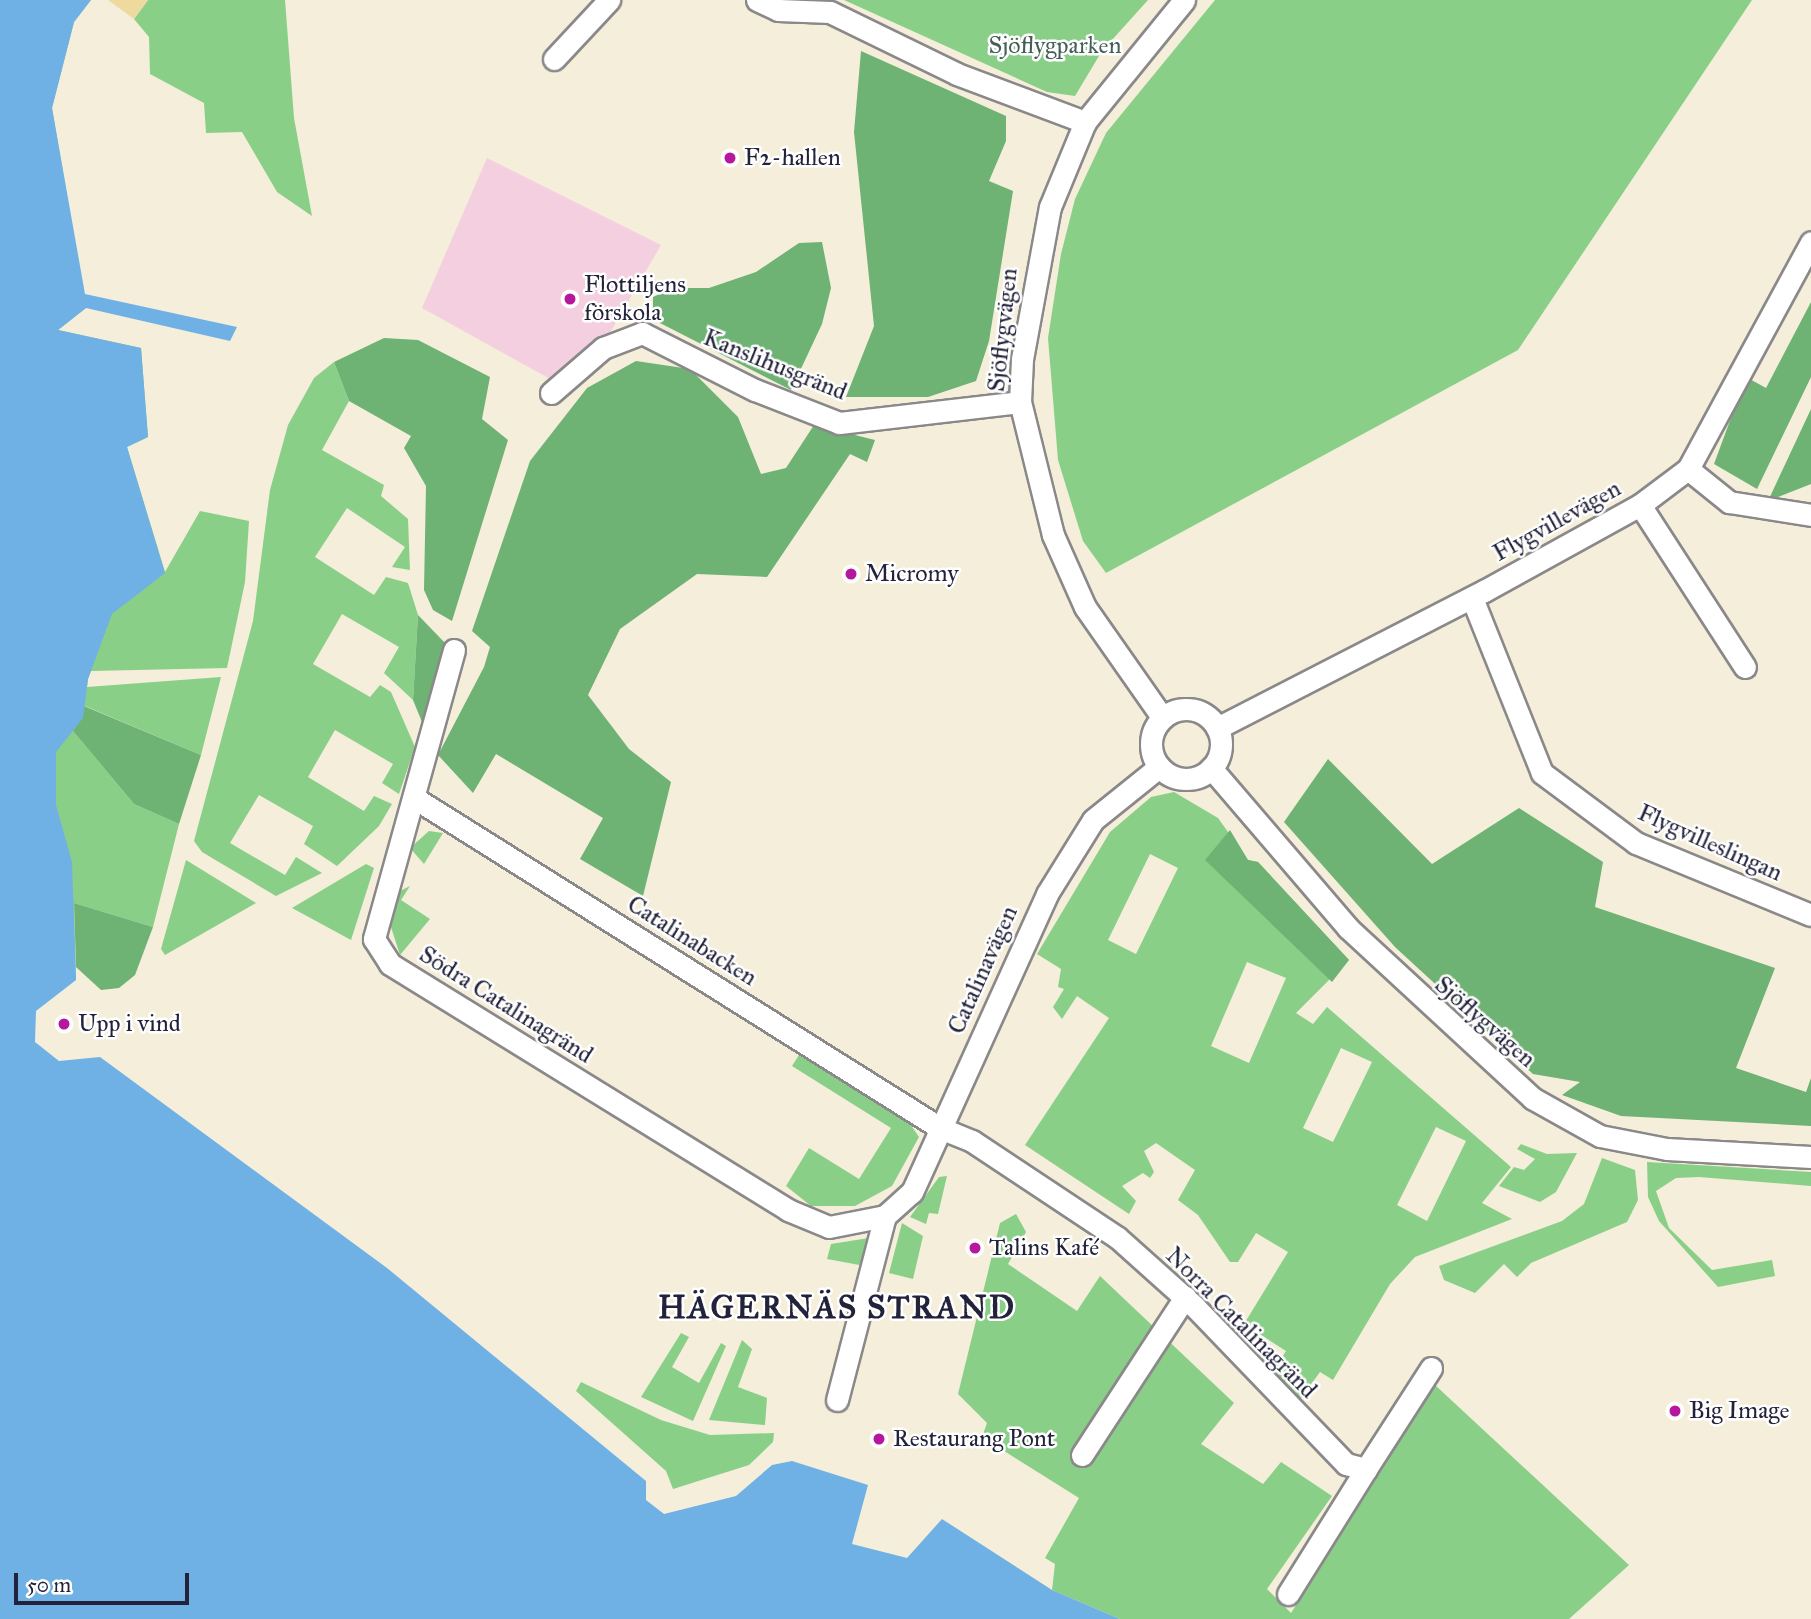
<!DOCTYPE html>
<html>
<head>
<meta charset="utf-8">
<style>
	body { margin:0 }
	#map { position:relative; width:1811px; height:1619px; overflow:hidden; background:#f4eeda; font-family:"IM FELL Great Primer",serif }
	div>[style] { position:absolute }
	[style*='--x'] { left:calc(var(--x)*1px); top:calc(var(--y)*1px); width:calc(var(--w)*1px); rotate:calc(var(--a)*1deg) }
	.built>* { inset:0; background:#f3cfdf }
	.green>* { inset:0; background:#89cf88 }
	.forest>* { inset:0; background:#6eb274 }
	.sand>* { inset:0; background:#eeda9e }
	.water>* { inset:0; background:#6fb1e4 }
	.roads { filter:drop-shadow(2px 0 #8b888a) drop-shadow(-2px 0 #8b888a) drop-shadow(0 2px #8b888a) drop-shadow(0 -2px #8b888a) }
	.street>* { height:21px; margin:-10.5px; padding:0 10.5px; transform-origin:10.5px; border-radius:10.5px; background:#fff }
	.street>.ring { margin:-10.5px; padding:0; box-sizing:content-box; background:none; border:21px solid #fff; border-radius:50% }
	.dots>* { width:19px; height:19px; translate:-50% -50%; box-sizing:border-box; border:4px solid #fff; border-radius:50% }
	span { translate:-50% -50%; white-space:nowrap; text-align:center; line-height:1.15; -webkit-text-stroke:5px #fff; paint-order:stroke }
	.park-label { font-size:24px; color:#465f56 }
	.poi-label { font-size:24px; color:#22223b }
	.left { translate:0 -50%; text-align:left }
	.street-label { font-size:24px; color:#22223b }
	.district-label { font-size:32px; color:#22223b; font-weight:700; letter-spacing:2px }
	.scale { position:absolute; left:14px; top:1573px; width:175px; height:32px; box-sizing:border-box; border:4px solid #22223b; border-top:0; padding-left:9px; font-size:21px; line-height:24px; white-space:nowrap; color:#22223b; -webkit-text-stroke:5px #fff; paint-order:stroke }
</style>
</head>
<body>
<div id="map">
	<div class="built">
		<div style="clip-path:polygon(487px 158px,661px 245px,608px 336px,552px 380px,422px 308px)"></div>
	</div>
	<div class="green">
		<div style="clip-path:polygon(91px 0,74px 22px,52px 108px,86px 308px,58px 330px,141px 348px,148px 437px,127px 447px,165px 572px,200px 511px,249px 521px,245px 582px,227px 668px,91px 671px,88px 679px,87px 687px,221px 677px,201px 755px,85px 706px,73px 731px,134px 804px,179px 824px,153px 927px,74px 903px,76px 980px,0 990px,0 40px)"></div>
		<div style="clip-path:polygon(148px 0,285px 0,294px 118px,312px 216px,277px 192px,242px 132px,206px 133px,204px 103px,150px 74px,149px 37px,134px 19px)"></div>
		<div style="clip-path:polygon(844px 0,1148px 0,1102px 51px,1075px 96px,1047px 92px)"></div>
		<div style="clip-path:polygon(1215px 0,1752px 0,1518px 350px,1106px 573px,1083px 541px,1058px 460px,1048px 338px,1061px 254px,1075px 199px,1106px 133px)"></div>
		<div style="clip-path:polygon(334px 362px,349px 401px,322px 450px,384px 485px,381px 496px,408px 519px,410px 570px,392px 567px,405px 547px,347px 508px,315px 557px,374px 595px,386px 577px,408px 583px,418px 615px,413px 700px,384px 673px,399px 647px,342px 614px,313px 664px,370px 697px,380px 685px,391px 692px,415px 747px,399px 794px,382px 783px,393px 764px,335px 730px,308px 777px,364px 811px,374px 796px,392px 804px,379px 826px,337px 866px,304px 844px,313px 826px,259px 795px,230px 843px,285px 875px,296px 857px,322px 873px,276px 896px,202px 852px,194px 841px,253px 621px,270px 490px,288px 425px,314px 378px)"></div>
		<div style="clip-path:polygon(evenodd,1174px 792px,1218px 818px,1248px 860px,1258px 862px,1349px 960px,1296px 1013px,1313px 1024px,1327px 1007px,1511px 1167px,1482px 1203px,1512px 1219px,1415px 1257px,1390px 1284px,1333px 1380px,1320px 1372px,1299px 1401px,1270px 1376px,1286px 1351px,1244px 1324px,1288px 1252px,1256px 1233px,1238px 1262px,1230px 1262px,1198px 1215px,1178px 1200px,1195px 1170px,1156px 1143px,1144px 1151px,1154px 1172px,1150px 1178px,1143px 1173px,1122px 1186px,1136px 1201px,1129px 1214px,1025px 1145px,1109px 1018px,1077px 996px,1062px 1019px,1053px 1007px,1064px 989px,1058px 987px,1061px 969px,1037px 954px,1110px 832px,1151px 797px,1174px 792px,1150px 854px,1178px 868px,1136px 954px,1108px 940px,1150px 854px,1174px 792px,1247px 962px,1286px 978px,1249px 1063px,1211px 1046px,1247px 962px,1174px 792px,1341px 1048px,1372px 1062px,1333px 1142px,1303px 1128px,1341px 1048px,1174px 792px,1436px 1127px,1466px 1141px,1427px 1221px,1397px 1205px,1436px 1127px)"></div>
		<div style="clip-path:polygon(429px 831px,443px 833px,424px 864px,410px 848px)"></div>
		<div style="clip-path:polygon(186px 860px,256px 903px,165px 955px,161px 949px)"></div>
		<div style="clip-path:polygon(366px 864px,374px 868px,351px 940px,292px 908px)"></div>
		<div style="clip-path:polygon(410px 886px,401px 900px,430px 919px,400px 955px,389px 921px,398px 892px)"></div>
		<div style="clip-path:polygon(799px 1055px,908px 1121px,919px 1137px,892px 1186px,855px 1206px,811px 1206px,786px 1186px,809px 1148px,859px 1179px,891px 1128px,792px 1066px)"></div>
		<div style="clip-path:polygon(1521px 1144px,1547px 1154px,1577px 1153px,1556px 1192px,1540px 1202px,1499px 1186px,1514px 1167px,1524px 1170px,1535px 1159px,1517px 1149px)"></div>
		<div style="clip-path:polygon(1602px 1158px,1635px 1170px,1638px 1200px,1627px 1222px,1531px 1263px,1517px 1277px,1504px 1264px,1475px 1293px,1444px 1280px,1439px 1266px,1562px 1221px,1584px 1204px)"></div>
		<div style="clip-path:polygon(1647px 1162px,1811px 1172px,1811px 1186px,1699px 1177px,1676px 1178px,1656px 1191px,1669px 1228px,1712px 1270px,1772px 1260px,1775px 1276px,1718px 1287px,1659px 1221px,1648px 1197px)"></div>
		<div style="clip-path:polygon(947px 1176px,938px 1214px,929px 1213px,926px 1224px,910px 1217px,939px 1177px)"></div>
		<div style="clip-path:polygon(1016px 1214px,1026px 1232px,1008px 1264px,1077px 1311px,1100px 1276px,1234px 1403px,1201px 1444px,1263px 1484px,1281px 1462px,1332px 1496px,1267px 1589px,1291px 1613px,1435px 1385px,1629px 1565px,1569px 1619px,1120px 1619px,1052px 1590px,1055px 1564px,1045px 1558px,1079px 1498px,982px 1437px,987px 1423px,958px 1394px,1000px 1223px)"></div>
		<div style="clip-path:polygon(902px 1223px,923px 1236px,913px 1279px,889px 1273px)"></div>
		<div style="clip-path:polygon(869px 1238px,865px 1266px,827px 1259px,831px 1244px)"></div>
		<div style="clip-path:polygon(681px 1333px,689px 1337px,672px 1367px,699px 1383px,721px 1343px,726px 1346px,693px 1421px,641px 1397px)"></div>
		<div style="clip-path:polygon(742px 1340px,752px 1349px,738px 1387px,767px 1398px,765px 1425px,709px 1420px)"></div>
		<div style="clip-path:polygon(581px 1382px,661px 1420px,710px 1435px,774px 1433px,773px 1442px,749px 1465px,673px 1489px,666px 1471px,576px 1391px)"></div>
	</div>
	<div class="forest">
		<div style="clip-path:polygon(861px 51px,1006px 116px,1006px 141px,989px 181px,1013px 191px,989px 341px,976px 381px,928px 397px,846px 397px,874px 326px,854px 132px)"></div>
		<div style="clip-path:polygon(822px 242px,831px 288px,822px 324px,791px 390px,660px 323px,653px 312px,653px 297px,673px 288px,709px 288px,756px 272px,799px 243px)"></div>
		<div style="clip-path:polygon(1811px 302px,1811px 377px,1757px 489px,1714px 464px,1746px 377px,1766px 388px)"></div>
		<div style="clip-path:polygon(384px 338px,418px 340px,490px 377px,482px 419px,508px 440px,452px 621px,433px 610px,424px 590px,426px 486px,404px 448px,411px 436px,349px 401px,334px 362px)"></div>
		<div style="clip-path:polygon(636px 361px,690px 369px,738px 417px,761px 474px,786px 468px,814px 425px,875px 440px,867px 462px,850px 454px,767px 577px,697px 574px,620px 629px,588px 695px,629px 749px,671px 782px,643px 896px,580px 859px,603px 818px,496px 754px,473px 793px,438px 755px,484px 667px,490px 647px,472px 631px,530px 461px,587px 388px)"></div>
		<div style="clip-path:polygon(1811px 409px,1811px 484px,1768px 501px)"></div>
		<div style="clip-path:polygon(418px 615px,445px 643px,422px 722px,413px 700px)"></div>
		<div style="clip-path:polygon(84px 706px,201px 755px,179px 824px,134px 804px,73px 731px)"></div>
		<div style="clip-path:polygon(1328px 759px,1432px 864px,1519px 808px,1603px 862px,1595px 907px,1775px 968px,1736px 1068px,1806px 1092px,1811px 1078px,1811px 1126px,1621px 1116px,1562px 1095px,1580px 1082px,1533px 1074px,1395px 947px,1284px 822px)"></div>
		<div style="clip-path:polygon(1230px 830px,1248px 860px,1258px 862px,1349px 960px,1332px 982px,1205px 860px)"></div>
		<div style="clip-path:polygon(74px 903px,153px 927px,135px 975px,119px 988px,101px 990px,76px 967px)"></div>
	</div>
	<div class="sand">
		<div style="clip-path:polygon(108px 0,148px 0,134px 19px)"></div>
	</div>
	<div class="water">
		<div style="clip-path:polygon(0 0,91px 0,74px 22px,52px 108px,85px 294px,237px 327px,230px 341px,86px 308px,58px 330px,141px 348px,148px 437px,127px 447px,165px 573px,112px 614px,88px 679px,83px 718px,56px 752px,56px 805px,72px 862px,76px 980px,36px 1011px,35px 1042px,59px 1061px,100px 1057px,387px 1268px,646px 1481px,646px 1500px,664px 1514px,736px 1496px,772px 1465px,792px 1461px,868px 1485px,852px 1544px,907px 1558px,942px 1519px,1052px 1590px,1120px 1619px,0 1619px)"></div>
	</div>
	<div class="roads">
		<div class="street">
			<div style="--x:757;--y:0;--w:23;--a:25"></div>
			<div style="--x:778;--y:10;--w:52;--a:2.2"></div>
			<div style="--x:830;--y:12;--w:141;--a:26"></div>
			<div style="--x:957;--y:74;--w:137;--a:20.6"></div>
			<div style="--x:554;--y:59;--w:81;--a:-47"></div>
			<div style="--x:551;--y:393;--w:69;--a:-40.9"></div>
			<div style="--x:603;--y:348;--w:42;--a:-21"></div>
			<div style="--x:642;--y:333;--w:127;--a:26.8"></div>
			<div style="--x:755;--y:390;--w:90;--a:21.4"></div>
			<div style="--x:839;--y:423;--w:182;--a:-6.6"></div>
			<div style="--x:1688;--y:469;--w:53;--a:38.8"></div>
			<div style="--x:1729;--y:502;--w:83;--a:9"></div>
			<div style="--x:1640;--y:505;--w:193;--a:57.1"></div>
			<div style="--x:1472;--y:598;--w:188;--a:68.2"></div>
			<div style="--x:1542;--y:773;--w:117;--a:36.7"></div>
			<div style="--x:1636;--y:843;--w:189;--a:22.4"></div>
			<div style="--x:454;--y:650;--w:300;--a:105.5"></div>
			<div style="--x:374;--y:939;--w:30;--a:57"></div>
			<div style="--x:390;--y:964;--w:468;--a:31.7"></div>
			<div style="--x:788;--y:1210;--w:44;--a:22.5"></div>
			<div style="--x:829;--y:1227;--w:57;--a:-11.1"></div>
			<div style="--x:885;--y:1216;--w:36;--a:-42"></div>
			<div style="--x:912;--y:1192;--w:327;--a:-65.6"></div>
			<div style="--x:1047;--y:894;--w:87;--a:-58.1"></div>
			<div style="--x:1093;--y:820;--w:85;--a:-38.8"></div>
			<div class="ring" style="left:1151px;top:709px;width:49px;height:49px"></div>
			<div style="--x:1162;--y:717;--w:134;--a:-125"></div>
			<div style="--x:1085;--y:607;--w:79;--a:-114"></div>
			<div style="--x:1053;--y:535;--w:137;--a:-103.9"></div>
			<div style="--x:1020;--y:402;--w:43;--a:-87.3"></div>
			<div style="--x:1022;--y:359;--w:155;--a:-79.6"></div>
			<div style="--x:1050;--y:207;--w:92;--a:-67.6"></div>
			<div style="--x:1085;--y:122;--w:157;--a:-50.9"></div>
			<div style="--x:1217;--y:728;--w:300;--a:-27.2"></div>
			<div style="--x:1484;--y:591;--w:178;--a:-28.9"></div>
			<div style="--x:1640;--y:505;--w:60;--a:-36.9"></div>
			<div style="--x:1688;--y:469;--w:258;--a:-61.5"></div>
			<div style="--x:1211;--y:768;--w:211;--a:49.4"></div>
			<div style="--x:1348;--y:928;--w:251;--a:42.7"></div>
			<div style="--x:1532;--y:1098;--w:78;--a:29.2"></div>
			<div style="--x:1600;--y:1136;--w:68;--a:11"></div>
			<div style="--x:1667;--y:1149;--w:144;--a:3.2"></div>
			<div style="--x:416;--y:799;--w:619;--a:32.12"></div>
			<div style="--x:940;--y:1128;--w:35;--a:22"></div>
			<div style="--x:972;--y:1141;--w:175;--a:33.6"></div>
			<div style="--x:1118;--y:1238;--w:101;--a:41.8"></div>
			<div style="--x:1193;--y:1305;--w:221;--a:46.1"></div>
			<div style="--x:1346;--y:1464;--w:21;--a:14"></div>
			<div style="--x:1366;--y:1469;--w:120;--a:-57.2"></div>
			<div style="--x:837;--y:1400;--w:190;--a:-75.4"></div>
			<div style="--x:1082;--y:1455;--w:189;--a:-56.9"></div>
			<div style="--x:1288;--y:1594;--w:147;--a:-58"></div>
		</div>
	</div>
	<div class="dots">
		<div style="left:730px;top:158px;background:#b5179e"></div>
		<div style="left:570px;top:299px;background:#b5179e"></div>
		<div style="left:851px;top:574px;background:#b5179e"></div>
		<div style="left:64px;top:1024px;background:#b5179e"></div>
		<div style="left:975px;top:1248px;background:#b5179e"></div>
		<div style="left:1675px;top:1411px;background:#b5179e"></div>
		<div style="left:879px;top:1439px;background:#b5179e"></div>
	</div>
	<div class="park-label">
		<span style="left:1055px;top:46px">Sjöflygparken</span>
	</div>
	<div class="poi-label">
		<span class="left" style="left:744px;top:158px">F2-hallen</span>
		<span class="left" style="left:584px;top:299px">Flottiljens<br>förskola</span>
		<span class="left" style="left:865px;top:574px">Micromy</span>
		<span class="left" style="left:78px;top:1024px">Upp i vind</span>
		<span class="left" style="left:989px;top:1248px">Talins Kafé</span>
		<span class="left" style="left:1689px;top:1411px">Big Image</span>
		<span class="left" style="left:893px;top:1439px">Restaurang Pont</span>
	</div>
	<div class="street-label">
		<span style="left:1003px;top:330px;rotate:-84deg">Sjöflygvägen</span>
		<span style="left:775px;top:365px;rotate:22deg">Kanslihusgränd</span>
		<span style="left:1557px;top:521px;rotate:-29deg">Flygvillevägen</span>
		<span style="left:1710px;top:843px;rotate:24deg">Flygvilleslingan</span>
		<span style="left:692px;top:941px;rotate:32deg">Catalinabacken</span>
		<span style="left:983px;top:970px;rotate:-66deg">Catalinavägen</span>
		<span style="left:506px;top:1005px;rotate:32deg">Södra Catalinagränd</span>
		<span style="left:1485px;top:1022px;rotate:41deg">Sjöflygvägen</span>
		<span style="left:1241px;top:1323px;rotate:45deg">Norra Catalinagränd</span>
	</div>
	<div class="district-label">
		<span style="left:837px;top:1308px">HÄGERNÄS STRAND</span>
	</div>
	<div class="scale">50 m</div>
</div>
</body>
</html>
